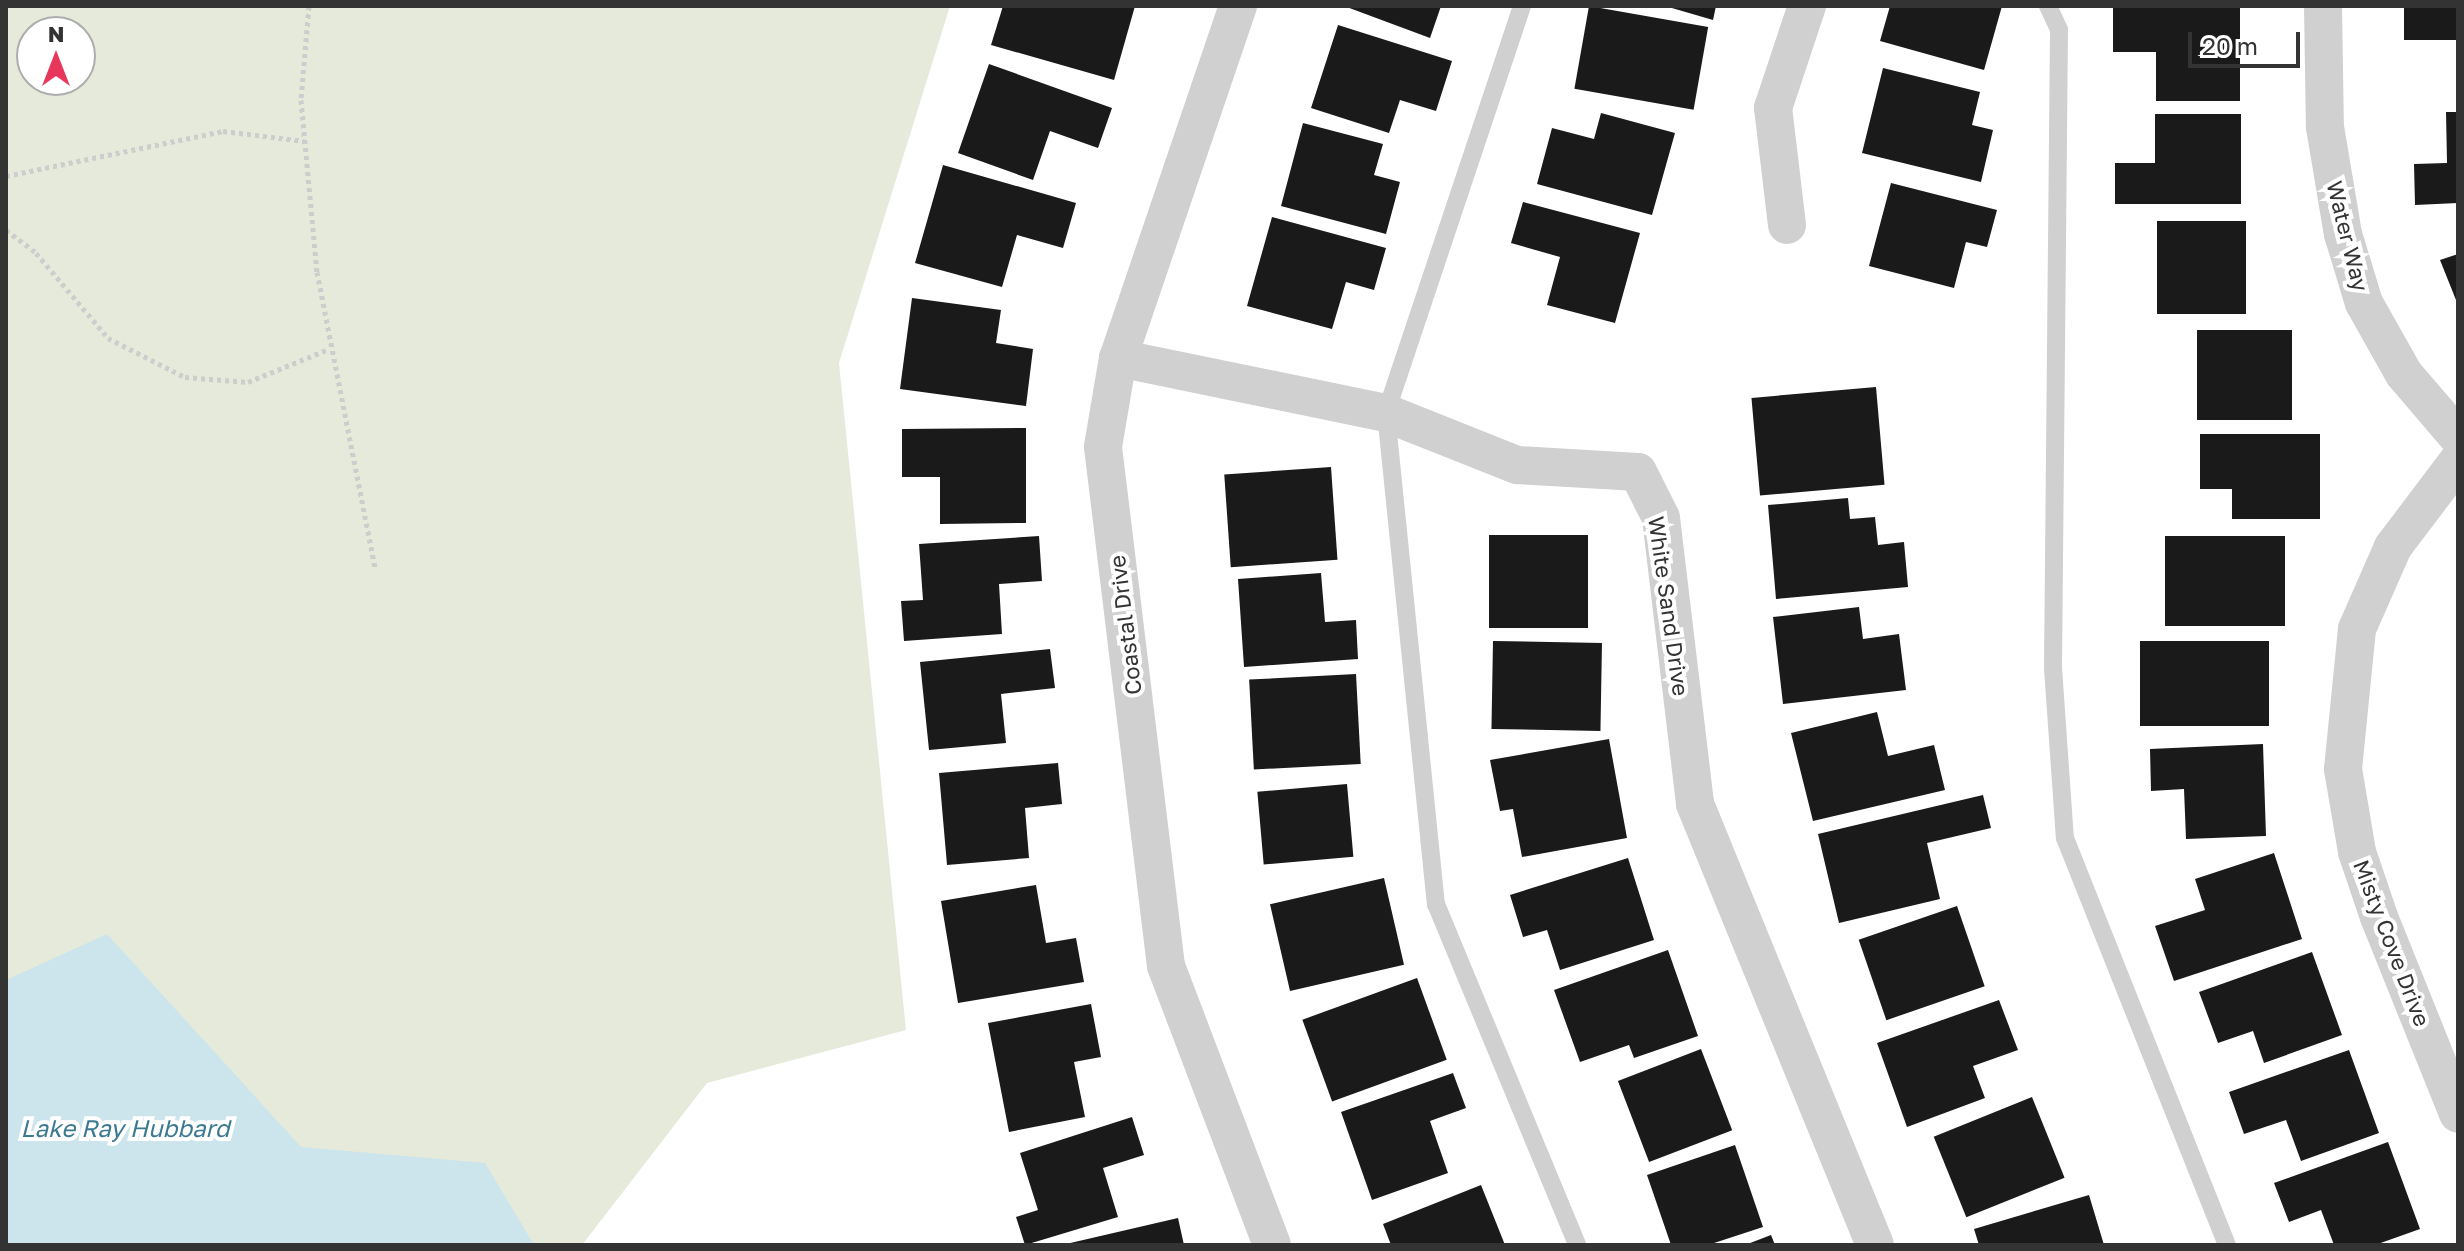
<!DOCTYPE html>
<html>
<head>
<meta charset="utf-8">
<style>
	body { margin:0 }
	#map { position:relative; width:2464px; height:1251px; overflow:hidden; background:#fff; font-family:"Golos Text",sans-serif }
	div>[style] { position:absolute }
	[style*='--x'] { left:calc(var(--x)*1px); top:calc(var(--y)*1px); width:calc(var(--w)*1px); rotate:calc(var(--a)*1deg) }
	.green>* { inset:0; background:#e5eadb }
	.water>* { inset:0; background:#cce4ec }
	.building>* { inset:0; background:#1a1a1a; transform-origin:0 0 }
	.path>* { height:5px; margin-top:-2.5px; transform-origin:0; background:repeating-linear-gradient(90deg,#cdcdcd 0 4px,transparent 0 8px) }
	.lane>* { height:18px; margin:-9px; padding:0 9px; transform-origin:9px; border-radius:9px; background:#d0d0d0 }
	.street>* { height:38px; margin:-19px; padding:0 19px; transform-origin:19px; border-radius:19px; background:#d0d0d0 }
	span { translate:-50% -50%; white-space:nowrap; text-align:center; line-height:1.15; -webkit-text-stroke:8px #fff; paint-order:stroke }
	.street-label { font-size:22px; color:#333 }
	.water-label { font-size:24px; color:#3c7a91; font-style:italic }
	.frame { position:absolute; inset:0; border:8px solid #333; pointer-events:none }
	.north { position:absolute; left:16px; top:16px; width:80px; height:80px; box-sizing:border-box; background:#fff; border:2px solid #adadad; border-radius:50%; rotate:0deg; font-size:22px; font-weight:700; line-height:32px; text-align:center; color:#333 }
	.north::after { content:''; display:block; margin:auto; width:28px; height:36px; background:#e8375a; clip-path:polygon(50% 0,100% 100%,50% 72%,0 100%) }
	.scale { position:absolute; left:2188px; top:32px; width:112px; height:36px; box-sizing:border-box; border:4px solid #333; border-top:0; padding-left:10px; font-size:24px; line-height:28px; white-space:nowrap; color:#333; -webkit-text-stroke:6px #fff; paint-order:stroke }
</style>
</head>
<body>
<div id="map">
	<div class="green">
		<div style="clip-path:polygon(evenodd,6px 6px,950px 6px,839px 363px,906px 1030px,707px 1083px,582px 1245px,6px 1245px,6px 6px,32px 32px,80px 32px,80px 80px,32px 80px,32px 32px)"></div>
	</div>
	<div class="water">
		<div style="clip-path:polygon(107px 934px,301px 1147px,485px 1163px,534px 1245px,6px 1245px,6px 980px)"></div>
	</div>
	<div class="building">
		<div style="clip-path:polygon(1003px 6px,1135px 6px,1114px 80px,991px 45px)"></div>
		<div style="clip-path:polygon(1344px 6px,1441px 6px,1430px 38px)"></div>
		<div style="left:1589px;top:6px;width:121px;height:84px;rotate:10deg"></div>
		<div style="clip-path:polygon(1665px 6px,1716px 6px,1713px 20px)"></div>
		<div style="clip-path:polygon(1890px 6px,2002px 6px,1984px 70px,1880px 41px)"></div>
		<div style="left:2404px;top:6px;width:54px;height:34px"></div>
		<div style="clip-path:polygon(2113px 7px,2240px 7px,2240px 101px,2156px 101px,2156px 52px,2113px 52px)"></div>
		<div style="clip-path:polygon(1338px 25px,1452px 61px,1436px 111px,1400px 100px,1389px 133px,1311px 108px)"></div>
		<div style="clip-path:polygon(989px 64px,1112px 108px,1098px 148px,1050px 131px,1033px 180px,958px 153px)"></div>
		<div style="clip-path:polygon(1883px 68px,1980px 92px,1972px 125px,1993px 130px,1981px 182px,1862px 153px)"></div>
		<div style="clip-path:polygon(2446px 112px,2458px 112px,2458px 203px,2415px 205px,2414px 164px,2447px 163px)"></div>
		<div style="clip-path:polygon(1601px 113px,1675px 133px,1652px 215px,1537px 184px,1552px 128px,1594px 139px)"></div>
		<div style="clip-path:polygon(2155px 114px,2241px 114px,2241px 204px,2115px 204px,2115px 163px,2155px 163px)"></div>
		<div style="clip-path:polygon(1303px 123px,1383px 144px,1374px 175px,1400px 182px,1386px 234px,1281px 206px)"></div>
		<div style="clip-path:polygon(943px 165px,1076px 203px,1063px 248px,1017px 235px,1002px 287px,915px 263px)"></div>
		<div style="clip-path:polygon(1891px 183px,1997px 210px,1987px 247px,1966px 242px,1954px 288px,1869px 266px)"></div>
		<div style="clip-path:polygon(1523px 202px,1640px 233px,1615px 323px,1547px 305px,1560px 257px,1511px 243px)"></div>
		<div style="clip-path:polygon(1272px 217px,1386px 248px,1374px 290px,1346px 282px,1332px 329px,1247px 306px)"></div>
		<div style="left:2157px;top:221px;width:89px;height:93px"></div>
		<div style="clip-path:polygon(2458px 254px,2458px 305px,2440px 260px)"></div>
		<div style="clip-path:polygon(912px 298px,1001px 310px,996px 343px,1033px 349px,1026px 406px,900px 389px)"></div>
		<div style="left:2197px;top:330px;width:95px;height:90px"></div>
		<div style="left:1876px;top:387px;width:98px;height:125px;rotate:85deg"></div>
		<div style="clip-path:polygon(1026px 428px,1026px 523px,940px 524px,940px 477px,902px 477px,902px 429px)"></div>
		<div style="clip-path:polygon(2200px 434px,2320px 434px,2320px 519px,2232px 519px,2232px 489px,2200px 489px)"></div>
		<div style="left:1331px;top:467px;width:93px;height:107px;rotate:86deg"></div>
		<div style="clip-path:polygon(1848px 498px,1850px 519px,1875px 517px,1878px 545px,1904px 542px,1908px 587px,1776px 599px,1768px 505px)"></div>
		<div style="left:1588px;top:535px;width:93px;height:99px;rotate:90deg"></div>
		<div style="clip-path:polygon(1039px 536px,1042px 581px,999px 584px,1002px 634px,904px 641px,901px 601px,923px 600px,919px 544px)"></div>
		<div style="left:2165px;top:536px;width:120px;height:90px"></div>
		<div style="clip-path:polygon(1321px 573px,1325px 622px,1356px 620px,1358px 659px,1244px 667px,1238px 579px)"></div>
		<div style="clip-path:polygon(1859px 607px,1863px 639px,1899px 634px,1906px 690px,1783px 704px,1773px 617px)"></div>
		<div style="left:1493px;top:641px;width:109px;height:88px;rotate:1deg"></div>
		<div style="left:2140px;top:641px;width:129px;height:85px"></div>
		<div style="clip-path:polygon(1050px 649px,1055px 688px,1001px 694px,1006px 743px,929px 750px,920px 662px)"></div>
		<div style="left:1356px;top:674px;width:90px;height:107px;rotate:87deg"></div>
		<div style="clip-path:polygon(1877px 712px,1888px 756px,1934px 745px,1945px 790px,1813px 821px,1791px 733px)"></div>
		<div style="clip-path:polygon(1609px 739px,1627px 838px,1522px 857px,1513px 809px,1500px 811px,1490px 760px)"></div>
		<div style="clip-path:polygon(2263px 744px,2266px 836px,2186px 839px,2184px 789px,2151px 791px,2150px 749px)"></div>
		<div style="clip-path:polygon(1058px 763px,1062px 804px,1025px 808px,1029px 858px,947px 865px,939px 773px)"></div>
		<div style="left:1347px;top:784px;width:73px;height:90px;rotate:85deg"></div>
		<div style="clip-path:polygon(1983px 795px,1991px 828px,1927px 843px,1940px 899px,1839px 923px,1818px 834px)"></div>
		<div style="clip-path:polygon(2274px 853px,2302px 939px,2174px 981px,2155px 926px,2205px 910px,2195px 879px)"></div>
		<div style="clip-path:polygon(1628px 858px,1654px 940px,1560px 970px,1547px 930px,1523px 937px,1510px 895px)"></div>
		<div style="left:1384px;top:878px;width:89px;height:117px;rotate:77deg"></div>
		<div style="clip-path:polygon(1036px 885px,1046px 943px,1076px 938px,1084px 982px,958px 1003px,941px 901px)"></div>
		<div style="left:1957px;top:906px;width:85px;height:104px;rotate:71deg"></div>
		<div style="clip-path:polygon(1668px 950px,1698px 1036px,1634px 1058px,1629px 1045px,1580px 1062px,1554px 990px)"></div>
		<div style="clip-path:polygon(2312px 952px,2342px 1035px,2264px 1063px,2253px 1031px,2218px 1043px,2199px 992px)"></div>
		<div style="left:1417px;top:978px;width:87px;height:122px;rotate:70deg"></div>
		<div style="clip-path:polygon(1999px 1000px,2018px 1050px,1973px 1066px,1985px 1098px,1907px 1127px,1877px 1043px)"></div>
		<div style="clip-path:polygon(1091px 1004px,1101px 1057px,1074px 1062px,1085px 1117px,1009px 1132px,988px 1023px)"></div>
		<div style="left:1701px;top:1049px;width:87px;height:89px;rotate:69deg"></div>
		<div style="clip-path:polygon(2349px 1050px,2379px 1133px,2301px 1161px,2286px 1120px,2244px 1134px,2229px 1092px)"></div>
		<div style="clip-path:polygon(1453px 1073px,1466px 1108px,1430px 1121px,1448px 1173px,1372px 1200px,1341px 1112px)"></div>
		<div style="left:2032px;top:1097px;width:87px;height:106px;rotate:68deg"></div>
		<div style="clip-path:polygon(1132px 1117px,1144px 1155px,1103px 1168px,1118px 1217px,1025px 1245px,1016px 1217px,1038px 1210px,1020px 1153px)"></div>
		<div style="clip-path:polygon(2388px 1142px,2420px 1229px,2375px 1245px,2334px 1245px,2321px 1210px,2289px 1222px,2274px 1183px)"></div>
		<div style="clip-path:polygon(1735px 1145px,1763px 1227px,1708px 1245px,1671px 1245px,1647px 1175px)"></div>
		<div style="clip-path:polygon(1481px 1185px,1505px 1245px,1391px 1245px,1383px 1224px)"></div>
		<div style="clip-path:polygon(2089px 1195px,2104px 1245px,1979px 1245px,1974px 1229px)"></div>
		<div style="clip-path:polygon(1178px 1218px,1184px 1245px,1066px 1245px,1066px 1244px)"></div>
		<div style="clip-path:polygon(1771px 1235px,1775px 1245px,1745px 1245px)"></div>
	</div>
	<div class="path">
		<div style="--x:309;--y:6;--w:94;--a:94.9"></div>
		<div style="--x:301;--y:100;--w:173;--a:84.7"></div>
		<div style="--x:317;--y:272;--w:302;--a:78.9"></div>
		<div style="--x:6;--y:176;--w:222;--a:-11.7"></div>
		<div style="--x:223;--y:131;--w:82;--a:7"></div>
		<div style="--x:6;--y:230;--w:38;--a:37"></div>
		<div style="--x:36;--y:253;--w:111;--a:49.7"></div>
		<div style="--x:108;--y:338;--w:86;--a:26.9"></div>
		<div style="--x:185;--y:377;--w:63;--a:4.5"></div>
		<div style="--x:248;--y:382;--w:87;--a:-22.2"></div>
	</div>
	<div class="lane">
		<div style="--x:1522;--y:6;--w:429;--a:108.5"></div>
		<div style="--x:1386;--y:413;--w:494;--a:84.2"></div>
		<div style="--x:1436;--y:904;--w:369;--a:67.5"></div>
		<div style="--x:2048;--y:6;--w:26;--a:65"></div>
		<div style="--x:2059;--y:30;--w:638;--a:90.54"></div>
		<div style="--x:2053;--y:668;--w:170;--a:86"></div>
		<div style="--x:2065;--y:838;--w:438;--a:68.3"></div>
	</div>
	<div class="street">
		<div style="--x:1238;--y:6;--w:372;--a:108.8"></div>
		<div style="--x:1118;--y:358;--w:90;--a:99.6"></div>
		<div style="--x:1103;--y:447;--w:523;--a:83.08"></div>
		<div style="--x:1166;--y:966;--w:298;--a:69.2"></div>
		<div style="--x:2323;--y:6;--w:121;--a:89.1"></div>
		<div style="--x:2325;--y:127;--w:109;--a:80.5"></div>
		<div style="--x:2343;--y:234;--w:72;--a:73.1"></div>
		<div style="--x:2364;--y:303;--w:81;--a:60.6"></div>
		<div style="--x:2404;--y:374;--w:83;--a:49.4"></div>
		<div style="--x:1787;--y:225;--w:118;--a:-96.8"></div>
		<div style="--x:1773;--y:108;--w:108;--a:-71.6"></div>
		<div style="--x:1118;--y:358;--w:274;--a:11.6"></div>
		<div style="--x:1386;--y:413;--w:141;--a:21.7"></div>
		<div style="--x:1517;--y:465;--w:121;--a:3.3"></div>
		<div style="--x:1638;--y:472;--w:51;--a:63.4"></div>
		<div style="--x:1661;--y:518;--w:288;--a:83.2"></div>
		<div style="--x:1695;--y:804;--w:476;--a:67.8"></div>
		<div style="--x:2458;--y:461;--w:108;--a:127.1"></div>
		<div style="--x:2393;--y:547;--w:90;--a:113.7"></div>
		<div style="--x:2357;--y:629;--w:141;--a:95.7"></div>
		<div style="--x:2343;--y:769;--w:84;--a:80.4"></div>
		<div style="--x:2357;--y:852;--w:69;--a:71.3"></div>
		<div style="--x:2379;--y:917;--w:212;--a:68.1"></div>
	</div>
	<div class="street-label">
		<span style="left:2348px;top:236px;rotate:76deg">Water Way</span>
		<span style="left:1669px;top:606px;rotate:82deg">White Sand Drive</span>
		<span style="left:1125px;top:625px;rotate:-97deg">Coastal Drive</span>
		<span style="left:2392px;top:943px;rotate:69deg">Misty Cove Drive</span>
	</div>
	<div class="water-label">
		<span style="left:125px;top:1128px">Lake Ray Hubbard</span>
	</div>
	<div class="frame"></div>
	<div class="north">N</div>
	<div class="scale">20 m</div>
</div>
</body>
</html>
